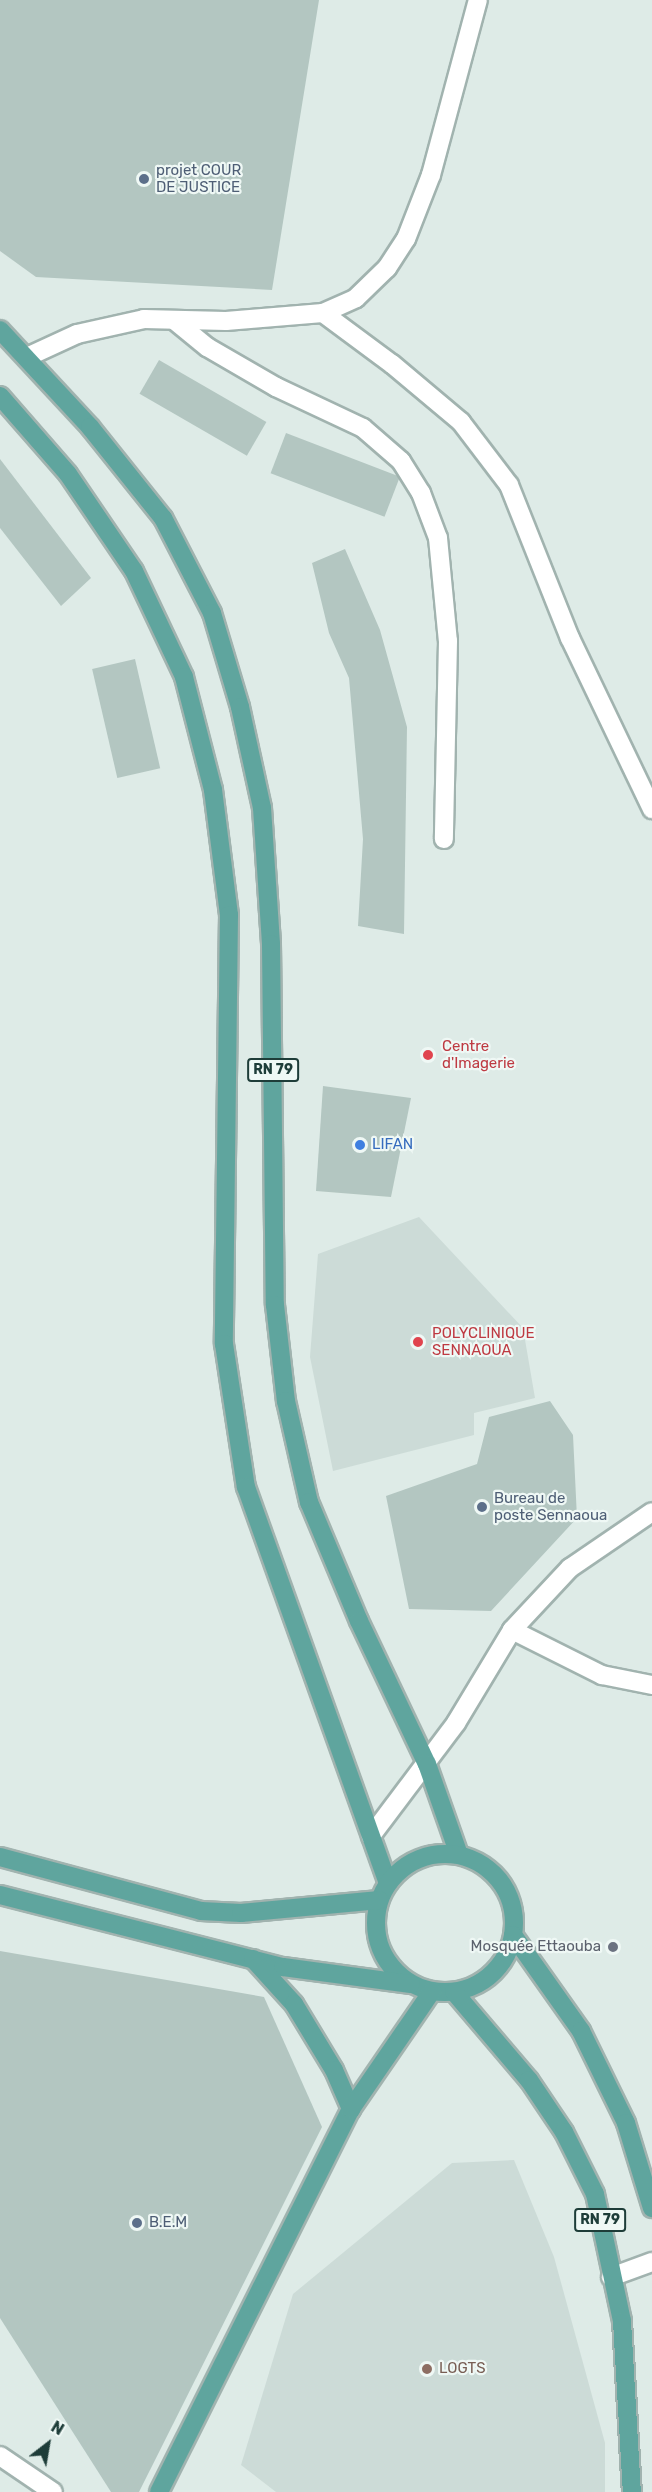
<!DOCTYPE html>
<html>
<head>
<meta charset="utf-8">
<style>
	body { margin:0 }
	#map { position:relative; width:652px; height:2492px; overflow:hidden; background:#deebe7; font-family:Rubik,sans-serif }
	div>[style] { position:absolute }
	[style*='--x'] { left:calc(var(--x)*1px); top:calc(var(--y)*1px); width:calc(var(--w)*1px); rotate:calc(var(--a)*1deg) }
	.built>* { inset:0; background:#ccdbd7 }
	.building>* { inset:0; background:#b3c6c1; transform-origin:0 0 }
	.roads { filter:drop-shadow(2px 0 #a1b3af) drop-shadow(-2px 0 #a1b3af) drop-shadow(0 2px #a1b3af) drop-shadow(0 -2px #a1b3af) }
	.minor>* { height:18px; margin:-9px; padding:0 9px; transform-origin:9px; border-radius:9px; background:#fff }
	.major>* { height:18px; margin:-9px; padding:0 9px; transform-origin:9px; border-radius:9px; background:#5fa59e }
	.major>.ring { margin:-9px; padding:0; box-sizing:content-box; background:none; border:18px solid #5fa59e; border-radius:50% }
	.dots>* { width:16px; height:16px; translate:-50% -50%; box-sizing:border-box; border:3px solid #eff8f5; border-radius:50% }
	span { translate:-50% -50%; white-space:nowrap; text-align:center; line-height:1.15; -webkit-text-stroke:4.5px #eff8f5; paint-order:stroke }
	.shield-label span { padding:2px 4px; background:#eff8f5; border:2px solid; border-radius:4px; -webkit-text-stroke-width:0 }
	.shield-label { font-size:14px; color:#1e3d39; font-weight:700 }
	.service-label { font-size:15px; color:#4e5e75 }
	.left { translate:0 -50%; text-align:left }
	.health-label { font-size:15px; color:#be3a42 }
	.shop-label { font-size:15px; color:#366cbe }
	.worship-label { font-size:15px; color:#5b616d }
	.right { translate:-100% -50%; text-align:right }
	.education-label { font-size:15px; color:#785e54 }
	.north { position:absolute; left:18px; top:2414px; width:60px; height:60px; -webkit-text-stroke:4px #eff8f5; paint-order:stroke; rotate:31deg; font-size:16px; font-weight:700; line-height:24px; text-align:center; color:#1e3d39 }
	.north::after { content:''; display:block; margin:auto; width:21px; height:27px; background:#1e3d39; clip-path:polygon(50% 0,100% 100%,50% 72%,0 100%) }
</style>
</head>
<body>
<div id="map">
	<div class="built">
		<div style="clip-path:polygon(419px 1217px,523px 1328px,535px 1398px,474px 1413px,474px 1435px,333px 1471px,310px 1357px,318px 1254px)"></div>
		<div style="clip-path:polygon(514px 2160px,554px 2257px,605px 2443px,605px 2492px,276px 2492px,241px 2465px,293px 2294px,452px 2163px)"></div>
	</div>
	<div class="building">
		<div style="clip-path:polygon(0 0,319px 0,272px 290px,36px 277px,0 251px)"></div>
		<div style="left:159px;top:360px;width:124px;height:39px;rotate:30deg"></div>
		<div style="left:286px;top:433px;width:122px;height:43px;rotate:21deg"></div>
		<div style="clip-path:polygon(0 459px,91px 578px,61px 606px,0 528px)"></div>
		<div style="clip-path:polygon(345px 549px,380px 630px,407px 727px,404px 934px,358px 926px,363px 839px,349px 678px,329px 633px,312px 563px)"></div>
		<div style="left:135px;top:659px;width:112px;height:44px;rotate:77deg"></div>
		<div style="clip-path:polygon(323px 1086px,411px 1098px,391px 1197px,316px 1191px)"></div>
		<div style="clip-path:polygon(550px 1401px,573px 1435px,577px 1518px,491px 1611px,409px 1609px,386px 1496px,477px 1464px,489px 1417px)"></div>
		<div style="clip-path:polygon(0 1951px,264px 1997px,322px 2127px,139px 2492px,111px 2492px,0 2318px)"></div>
	</div>
	<div class="roads">
		<div class="minor">
			<div style="--x:323;--y:313;--w:86;--a:36.5"></div>
			<div style="--x:392;--y:364;--w:90;--a:40"></div>
			<div style="--x:461;--y:422;--w:79;--a:52.7"></div>
			<div style="--x:509;--y:485;--w:165;--a:68.3"></div>
			<div style="--x:570;--y:638;--w:190;--a:64.4"></div>
			<div style="--x:174;--y:320;--w:43;--a:39.3"></div>
			<div style="--x:207;--y:347;--w:80;--a:30.1"></div>
			<div style="--x:276;--y:387;--w:96;--a:25.2"></div>
			<div style="--x:363;--y:428;--w:50;--a:41"></div>
			<div style="--x:401;--y:461;--w:38;--a:58"></div>
			<div style="--x:421;--y:493;--w:48;--a:69.3"></div>
			<div style="--x:438;--y:538;--w:103;--a:84.5"></div>
			<div style="--x:448;--y:641;--w:198;--a:91.2"></div>
			<div style="--x:27;--y:357;--w:55;--a:-24.7"></div>
			<div style="--x:77;--y:334;--w:69;--a:-12.6"></div>
			<div style="--x:144;--y:319;--w:82;--a:1.4"></div>
			<div style="--x:226;--y:321;--w:97;--a:-4.7"></div>
			<div style="--x:323;--y:313;--w:36;--a:-24"></div>
			<div style="--x:356;--y:298;--w:43;--a:-44.1"></div>
			<div style="--x:387;--y:268;--w:35;--a:-57"></div>
			<div style="--x:406;--y:239;--w:69;--a:-68.7"></div>
			<div style="--x:431;--y:175;--w:181;--a:-75"></div>
			<div style="--x:512;--y:1630;--w:101;--a:26.6"></div>
			<div style="--x:602;--y:1675;--w:51;--a:11.3"></div>
			<div style="--x:371;--y:1836;--w:141;--a:-53"></div>
			<div style="--x:456;--y:1723;--w:109;--a:-58.9"></div>
			<div style="--x:512;--y:1630;--w:85;--a:-46.9"></div>
			<div style="--x:570;--y:1568;--w:99;--a:-34.3"></div>
			<div style="--x:611;--y:2277;--w:44;--a:-20.1"></div>
			<div style="--x:0;--y:2456;--w:64;--a:34.2"></div>
		</div>
		<div class="major">
			<div style="--x:0;--y:330;--w:132;--a:47.1"></div>
			<div style="--x:90;--y:427;--w:117;--a:51.3"></div>
			<div style="--x:163;--y:518;--w:107;--a:62.7"></div>
			<div style="--x:212;--y:613;--w:98;--a:73.4"></div>
			<div style="--x:240;--y:707;--w:103;--a:77.7"></div>
			<div style="--x:262;--y:808;--w:136;--a:86.2"></div>
			<div style="--x:271;--y:944;--w:361;--a:89.4"></div>
			<div style="--x:275;--y:1305;--w:97;--a:83.5"></div>
			<div style="--x:286;--y:1401;--w:104;--a:77.2"></div>
			<div style="--x:309;--y:1502;--w:129;--a:67.2"></div>
			<div style="--x:359;--y:1621;--w:158;--a:64.6"></div>
			<div style="--x:427;--y:1764;--w:96;--a:70.6"></div>
			<div style="--x:0;--y:396;--w:103;--a:48.9"></div>
			<div style="--x:68;--y:474;--w:117;--a:55.8"></div>
			<div style="--x:134;--y:571;--w:117;--a:64.7"></div>
			<div style="--x:184;--y:677;--w:117;--a:75.6"></div>
			<div style="--x:213;--y:790;--w:126;--a:82.7"></div>
			<div style="--x:229;--y:915;--w:429;--a:90.7"></div>
			<div style="--x:224;--y:1344;--w:145;--a:81.3"></div>
			<div style="--x:246;--y:1487;--w:421;--a:70.3"></div>
			<div class="ring" style="left:376px;top:1854px;width:120px;height:120px"></div>
			<div style="--x:0;--y:1857;--w:208;--a:15"></div>
			<div style="--x:201;--y:1911;--w:40;--a:2.9"></div>
			<div style="--x:241;--y:1913;--w:139;--a:-5.4"></div>
			<div style="--x:0;--y:1895;--w:292;--a:14.3"></div>
			<div style="--x:283;--y:1967;--w:129;--a:7.6"></div>
			<div style="--x:513;--y:1935;--w:118;--a:54.7"></div>
			<div style="--x:581;--y:2031;--w:102;--a:63.9"></div>
			<div style="--x:626;--y:2123;--w:89;--a:73"></div>
			<div style="--x:253;--y:1959;--w:61;--a:47.7"></div>
			<div style="--x:294;--y:2004;--w:77;--a:58.8"></div>
			<div style="--x:334;--y:2070;--w:43;--a:66.4"></div>
			<div style="--x:454;--y:1992;--w:116;--a:49.6"></div>
			<div style="--x:529;--y:2080;--w:63;--a:56.1"></div>
			<div style="--x:564;--y:2132;--w:69;--a:63.4"></div>
			<div style="--x:595;--y:2194;--w:130;--a:78"></div>
			<div style="--x:622;--y:2321;--w:171;--a:86.7"></div>
			<div style="--x:159;--y:2492;--w:428;--a:-63.4"></div>
			<div style="--x:351;--y:2109;--w:143;--a:-55.5"></div>
		</div>
	</div>
	<div class="dots">
		<div style="left:144px;top:179px;background:#5c6f8a"></div>
		<div style="left:428px;top:1055px;background:#e0444e"></div>
		<div style="left:360px;top:1145px;background:#3f7fe0"></div>
		<div style="left:418px;top:1342px;background:#e0444e"></div>
		<div style="left:482px;top:1507px;background:#5c6f8a"></div>
		<div style="left:613px;top:1947px;background:#6b7280"></div>
		<div style="left:137px;top:2223px;background:#5c6f8a"></div>
		<div style="left:427px;top:2369px;background:#8d6e63"></div>
	</div>
	<div class="shield-label">
		<span style="left:273px;top:1070px">RN 79</span>
		<span style="left:600px;top:2220px">RN 79</span>
	</div>
	<div class="service-label">
		<span class="left" style="left:156px;top:179px">projet COUR<br>DE JUSTICE</span>
		<span class="left" style="left:494px;top:1507px">Bureau de<br>poste Sennaoua</span>
		<span class="left" style="left:149px;top:2223px">B.E.M</span>
	</div>
	<div class="health-label">
		<span class="left" style="left:442px;top:1055px">Centre<br>d'Imagerie</span>
		<span class="left" style="left:432px;top:1342px">POLYCLINIQUE<br>SENNAOUA</span>
	</div>
	<div class="shop-label">
		<span class="left" style="left:372px;top:1145px">LIFAN</span>
	</div>
	<div class="worship-label">
		<span class="right" style="left:601px;top:1947px">Mosquée Ettaouba</span>
	</div>
	<div class="education-label">
		<span class="left" style="left:439px;top:2369px">LOGTS</span>
	</div>
	<div class="north">N</div>
</div>
</body>
</html>
